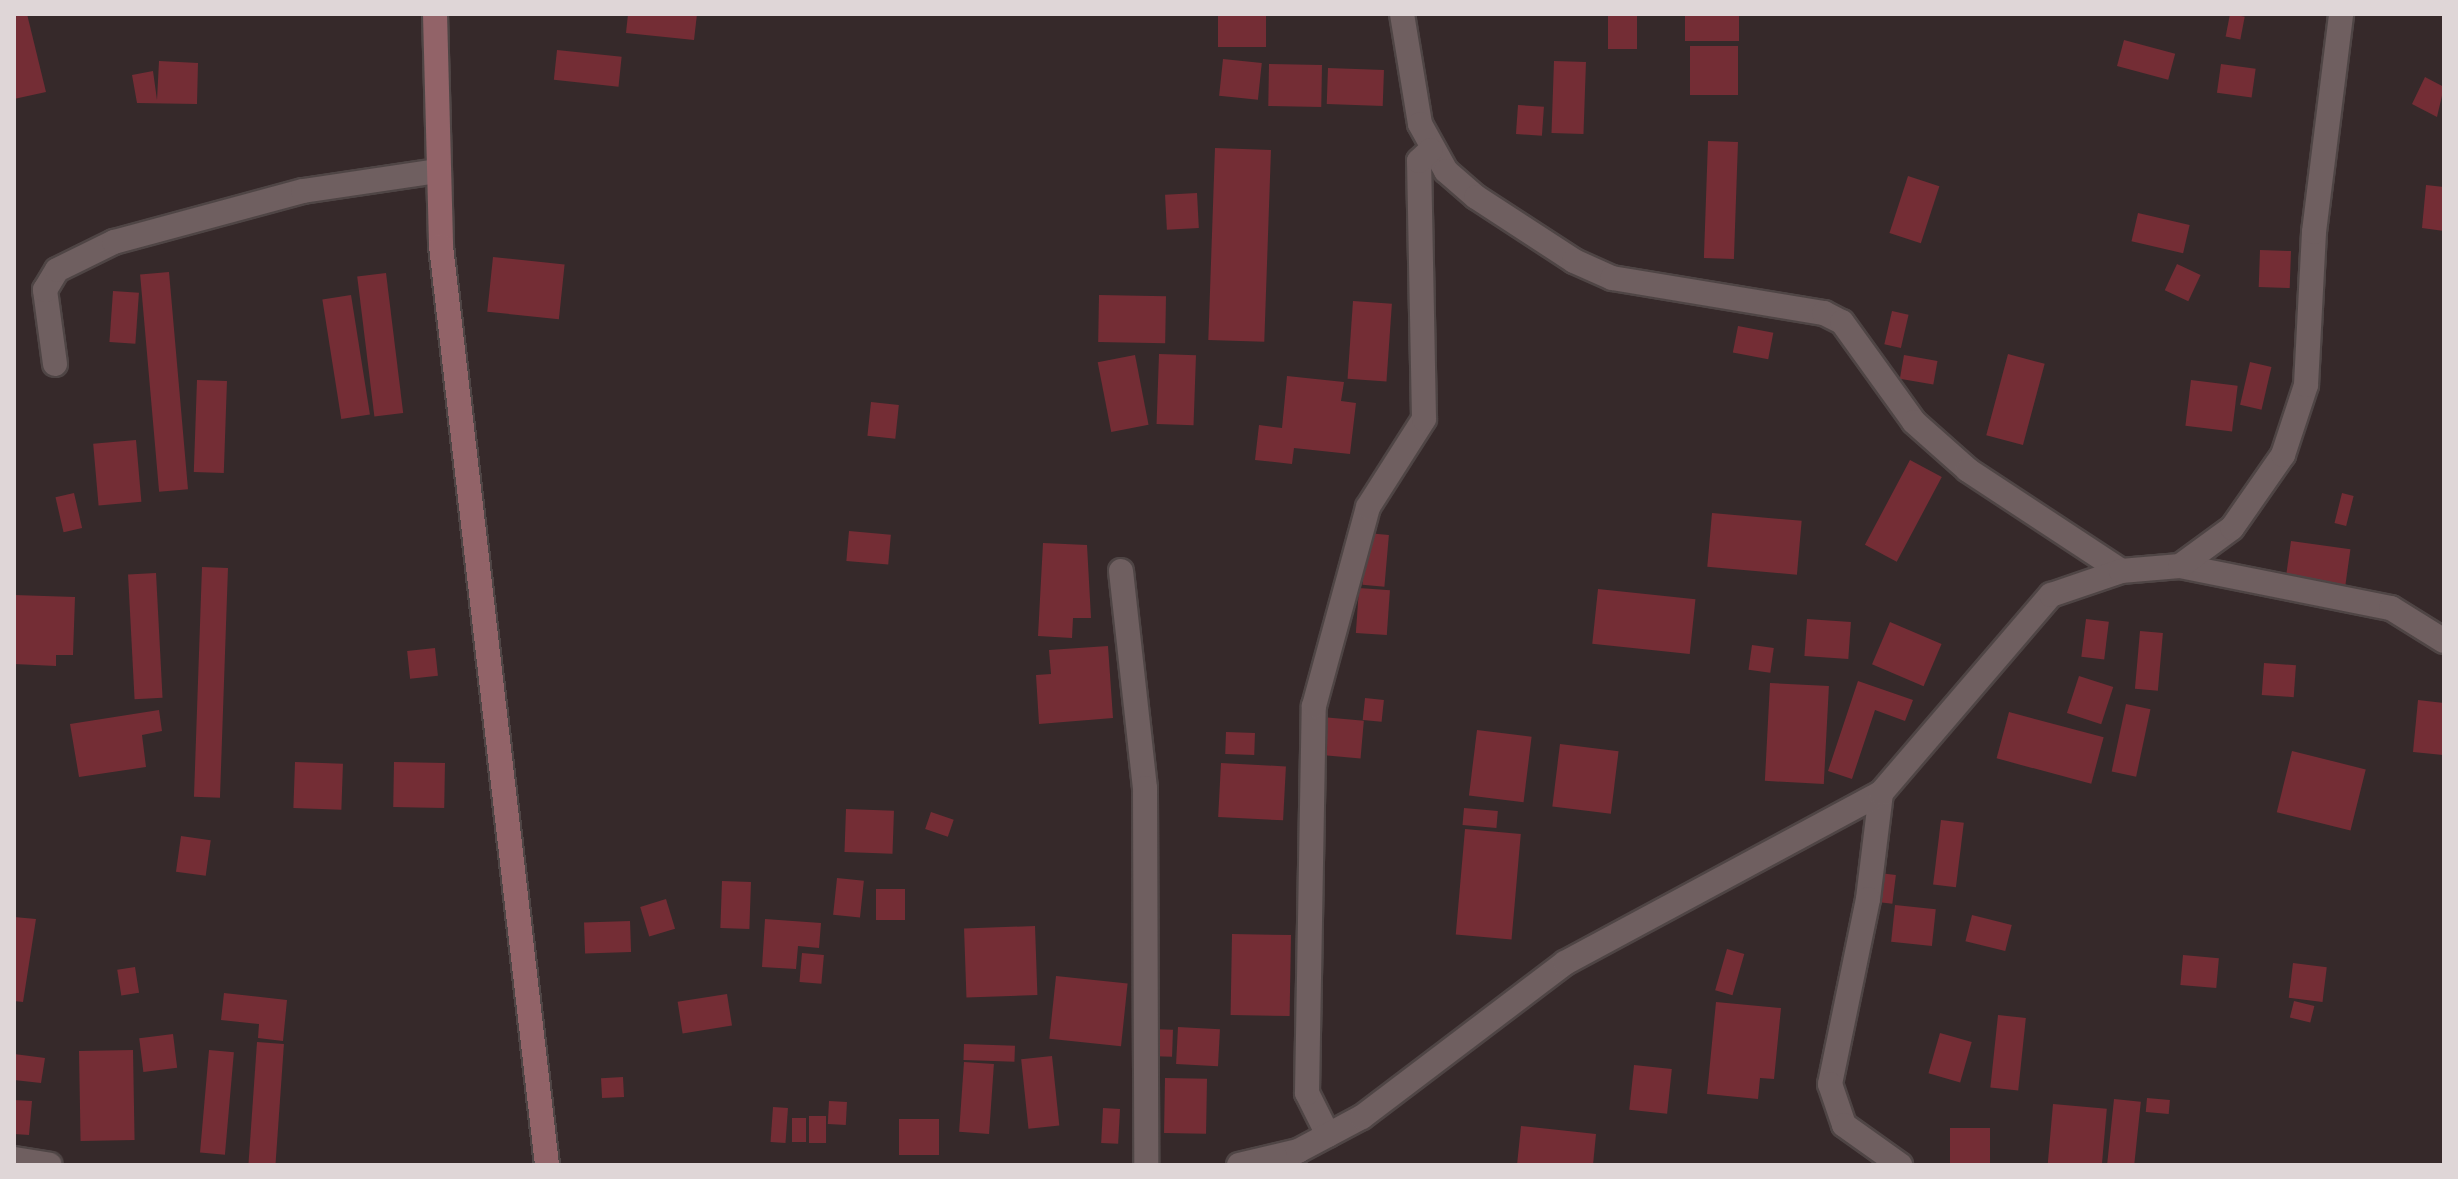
<!DOCTYPE html>
<html>
<head>
<meta charset="utf-8">
<style>
	body { margin:0 }
	#map { position:relative; width:2458px; height:1179px; overflow:hidden; background:#36292a; font-family:"Noto Sans",sans-serif }
	div>[style] { position:absolute }
	[style*='--x'] { left:calc(var(--x)*1px); top:calc(var(--y)*1px); width:calc(var(--w)*1px); rotate:calc(var(--a)*1deg) }
	.building>* { inset:0; background:#742d35; transform-origin:0 0 }
	.roads { filter:drop-shadow(2px 0 #4f4545) drop-shadow(-2px 0 #4f4545) drop-shadow(0 2px #4f4545) drop-shadow(0 -2px #4f4545) }
	.street>* { height:24px; margin:-12px; padding:0 12px; transform-origin:12px; border-radius:12px; background:#6f5f60 }
	.secondary>* { height:24px; margin:-12px; padding:0 12px; transform-origin:12px; border-radius:12px; background:#926368 }
	span { translate:-50% -50%; white-space:nowrap; text-align:center; line-height:1.15; -webkit-text-stroke:6px #36292a; paint-order:stroke }
	.frame { position:absolute; inset:0; border:16px solid #dfd6d7; pointer-events:none }
</style>
</head>
<body>
<div id="map">
	<div class="building">
		<div style="clip-path:polygon(14px 14px,27px 14px,46px 92px,14px 99px)"></div>
		<div style="clip-path:polygon(628px 14px,697px 14px,694px 40px,626px 33px)"></div>
		<div style="left:1218px;top:14px;width:48px;height:33px"></div>
		<div style="left:1608px;top:14px;width:29px;height:35px"></div>
		<div style="left:1685px;top:14px;width:54px;height:27px"></div>
		<div style="left:2230px;top:14px;width:15px;height:23px;rotate:11deg"></div>
		<div style="left:2124px;top:40px;width:53px;height:27px;rotate:15deg"></div>
		<div style="left:1690px;top:46px;width:48px;height:49px"></div>
		<div style="left:557px;top:50px;width:65px;height:30px;rotate:6deg"></div>
		<div style="left:1223px;top:59px;width:39px;height:37px;rotate:6deg"></div>
		<div style="clip-path:polygon(159px 61px,198px 63px,197px 104px,137px 103px,132px 75px,153px 71px,157px 100px)"></div>
		<div style="left:1554px;top:61px;width:32px;height:72px;rotate:2deg"></div>
		<div style="left:1269px;top:64px;width:53px;height:42px;rotate:1deg"></div>
		<div style="left:2221px;top:64px;width:35px;height:29px;rotate:8deg"></div>
		<div style="left:1328px;top:68px;width:56px;height:36px;rotate:2deg"></div>
		<div style="clip-path:polygon(2425px 77px,2444px 87px,2437px 117px,2412px 104px)"></div>
		<div style="left:1518px;top:105px;width:26px;height:29px;rotate:4deg"></div>
		<div style="left:1708px;top:141px;width:30px;height:117px;rotate:2deg"></div>
		<div style="left:1215px;top:148px;width:56px;height:192px;rotate:2deg"></div>
		<div style="left:1908px;top:176px;width:33px;height:60px;rotate:18deg"></div>
		<div style="clip-path:polygon(2426px 185px,2444px 187px,2444px 231px,2422px 228px)"></div>
		<div style="left:1197px;top:193px;width:35px;height:32px;rotate:87deg"></div>
		<div style="left:2138px;top:213px;width:53px;height:29px;rotate:13deg"></div>
		<div style="left:2260px;top:250px;width:31px;height:37px;rotate:2deg"></div>
		<div style="left:493px;top:257px;width:72px;height:55px;rotate:6deg"></div>
		<div style="left:2177px;top:264px;width:26px;height:29px;rotate:25deg"></div>
		<div style="left:169px;top:272px;width:218px;height:29px;rotate:85deg"></div>
		<div style="left:386px;top:273px;width:141px;height:29px;rotate:83deg"></div>
		<div style="left:113px;top:291px;width:26px;height:51px;rotate:4deg"></div>
		<div style="left:351px;top:295px;width:121px;height:29px;rotate:81deg"></div>
		<div style="left:1099px;top:295px;width:67px;height:47px;rotate:1deg"></div>
		<div style="left:1353px;top:301px;width:39px;height:78px;rotate:4deg"></div>
		<div style="left:1892px;top:311px;width:17px;height:34px;rotate:13deg"></div>
		<div style="left:1738px;top:326px;width:36px;height:27px;rotate:11deg"></div>
		<div style="left:1159px;top:354px;width:37px;height:70px;rotate:2deg"></div>
		<div style="left:2008px;top:354px;width:38px;height:84px;rotate:15deg"></div>
		<div style="left:1135px;top:355px;width:71px;height:38px;rotate:79deg"></div>
		<div style="left:1904px;top:355px;width:34px;height:24px;rotate:10deg"></div>
		<div style="left:2250px;top:362px;width:22px;height:44px;rotate:13deg"></div>
		<div style="clip-path:polygon(1287px 376px,1344px 382px,1341px 401px,1356px 403px,1350px 454px,1294px 448px,1292px 464px,1255px 460px,1259px 425px,1282px 428px)"></div>
		<div style="left:197px;top:380px;width:30px;height:92px;rotate:2deg"></div>
		<div style="left:2191px;top:380px;width:47px;height:46px;rotate:7deg"></div>
		<div style="left:871px;top:402px;width:28px;height:34px;rotate:6deg"></div>
		<div style="left:136px;top:440px;width:62px;height:43px;rotate:85deg"></div>
		<div style="left:1910px;top:460px;width:36px;height:96px;rotate:28deg"></div>
		<div style="left:74px;top:493px;width:36px;height:19px;rotate:77deg"></div>
		<div style="left:2342px;top:493px;width:12px;height:31px;rotate:14deg"></div>
		<div style="left:1712px;top:513px;width:90px;height:54px;rotate:5deg"></div>
		<div style="left:849px;top:531px;width:42px;height:30px;rotate:5deg"></div>
		<div style="left:1367px;top:533px;width:22px;height:52px;rotate:5deg"></div>
		<div style="left:2291px;top:541px;width:60px;height:44px;rotate:8deg"></div>
		<div style="clip-path:polygon(1043px 543px,1087px 545px,1091px 618px,1073px 618px,1072px 638px,1038px 636px)"></div>
		<div style="left:202px;top:567px;width:26px;height:230px;rotate:2deg"></div>
		<div style="left:156px;top:573px;width:125px;height:28px;rotate:87deg"></div>
		<div style="left:1359px;top:588px;width:31px;height:45px;rotate:4deg"></div>
		<div style="left:1598px;top:589px;width:98px;height:55px;rotate:6deg"></div>
		<div style="clip-path:polygon(14px 595px,75px 597px,73px 655px,56px 655px,56px 666px,14px 664px)"></div>
		<div style="left:1807px;top:619px;width:44px;height:37px;rotate:4deg"></div>
		<div style="left:2086px;top:619px;width:23px;height:38px;rotate:7deg"></div>
		<div style="left:1890px;top:622px;width:56px;height:46px;rotate:23deg"></div>
		<div style="left:2140px;top:631px;width:23px;height:58px;rotate:5deg"></div>
		<div style="left:1752px;top:645px;width:22px;height:25px;rotate:8deg"></div>
		<div style="clip-path:polygon(1108px 646px,1113px 718px,1039px 724px,1036px 675px,1051px 674px,1049px 650px)"></div>
		<div style="left:435px;top:648px;width:28px;height:28px;rotate:84deg"></div>
		<div style="left:2264px;top:663px;width:32px;height:32px;rotate:4deg"></div>
		<div style="left:2079px;top:676px;width:36px;height:39px;rotate:18deg"></div>
		<div style="clip-path:polygon(1858px 681px,1913px 700px,1905px 721px,1875px 710px,1852px 779px,1828px 771px)"></div>
		<div style="left:1770px;top:683px;width:59px;height:98px;rotate:3deg"></div>
		<div style="left:1365px;top:698px;width:19px;height:22px;rotate:6deg"></div>
		<div style="clip-path:polygon(2418px 700px,2444px 703px,2443px 755px,2413px 752px)"></div>
		<div style="left:2126px;top:704px;width:25px;height:69px;rotate:12deg"></div>
		<div style="clip-path:polygon(159px 710px,162px 731px,142px 735px,146px 767px,79px 777px,70px 724px)"></div>
		<div style="left:2009px;top:712px;width:98px;height:48px;rotate:15deg"></div>
		<div style="left:1322px;top:717px;width:42px;height:38px;rotate:5deg"></div>
		<div style="left:1477px;top:730px;width:55px;height:66px;rotate:7deg"></div>
		<div style="left:1226px;top:732px;width:29px;height:22px;rotate:2deg"></div>
		<div style="left:1560px;top:744px;width:59px;height:63px;rotate:7deg"></div>
		<div style="left:2292px;top:751px;width:76px;height:63px;rotate:14deg"></div>
		<div style="left:295px;top:762px;width:48px;height:46px;rotate:2deg"></div>
		<div style="left:394px;top:762px;width:51px;height:45px;rotate:1deg"></div>
		<div style="left:1221px;top:763px;width:65px;height:54px;rotate:3deg"></div>
		<div style="left:1464px;top:808px;width:34px;height:17px;rotate:5deg"></div>
		<div style="left:846px;top:809px;width:48px;height:43px;rotate:2deg"></div>
		<div style="left:931px;top:812px;width:24px;height:18px;rotate:19deg"></div>
		<div style="left:1941px;top:820px;width:23px;height:65px;rotate:7deg"></div>
		<div style="left:1465px;top:829px;width:56px;height:106px;rotate:5deg"></div>
		<div style="left:181px;top:836px;width:30px;height:36px;rotate:8deg"></div>
		<div style="left:1879px;top:873px;width:17px;height:29px;rotate:7deg"></div>
		<div style="left:837px;top:878px;width:27px;height:37px;rotate:6deg"></div>
		<div style="left:722px;top:881px;width:29px;height:47px;rotate:2deg"></div>
		<div style="left:876px;top:889px;width:29px;height:31px"></div>
		<div style="left:666px;top:899px;width:31px;height:27px;rotate:73deg"></div>
		<div style="left:1895px;top:905px;width:41px;height:37px;rotate:6deg"></div>
		<div style="left:1972px;top:915px;width:41px;height:27px;rotate:14deg"></div>
		<div style="clip-path:polygon(14px 917px,36px 919px,23px 1002px,14px 1001px)"></div>
		<div style="clip-path:polygon(765px 919px,821px 923px,819px 948px,798px 946px,796px 969px,762px 967px)"></div>
		<div style="left:630px;top:921px;width:31px;height:46px;rotate:88deg"></div>
		<div style="left:1035px;top:926px;width:69px;height:71px;rotate:88deg"></div>
		<div style="left:1232px;top:934px;width:59px;height:81px;rotate:1deg"></div>
		<div style="left:1727px;top:949px;width:18px;height:43px;rotate:16deg"></div>
		<div style="left:802px;top:953px;width:22px;height:29px;rotate:5deg"></div>
		<div style="left:2183px;top:955px;width:36px;height:30px;rotate:5deg"></div>
		<div style="left:2293px;top:963px;width:34px;height:35px;rotate:7deg"></div>
		<div style="left:135px;top:967px;width:26px;height:18px;rotate:81deg"></div>
		<div style="left:1056px;top:976px;width:72px;height:63px;rotate:6deg"></div>
		<div style="clip-path:polygon(224px 993px,287px 1000px,283px 1041px,258px 1038px,259px 1024px,221px 1020px)"></div>
		<div style="left:727px;top:994px;width:32px;height:50px;rotate:81deg"></div>
		<div style="left:2294px;top:1001px;width:21px;height:17px;rotate:14deg"></div>
		<div style="clip-path:polygon(1716px 1002px,1781px 1008px,1774px 1079px,1760px 1078px,1758px 1099px,1707px 1094px)"></div>
		<div style="left:1998px;top:1015px;width:28px;height:73px;rotate:6deg"></div>
		<div style="left:1178px;top:1027px;width:42px;height:37px;rotate:3deg"></div>
		<div style="left:1149px;top:1029px;width:24px;height:27px;rotate:2deg"></div>
		<div style="left:1940px;top:1033px;width:33px;height:42px;rotate:16deg"></div>
		<div style="left:173px;top:1034px;width:34px;height:34px;rotate:83deg"></div>
		<div style="left:257px;top:1042px;width:27px;height:123px;rotate:4deg"></div>
		<div style="left:964px;top:1044px;width:51px;height:16px;rotate:2deg"></div>
		<div style="left:133px;top:1050px;width:90px;height:54px;rotate:89deg"></div>
		<div style="left:209px;top:1050px;width:25px;height:103px;rotate:5deg"></div>
		<div style="clip-path:polygon(14px 1054px,45px 1058px,41px 1083px,14px 1080px)"></div>
		<div style="left:1052px;top:1056px;width:70px;height:31px;rotate:84deg"></div>
		<div style="left:964px;top:1062px;width:30px;height:70px;rotate:4deg"></div>
		<div style="left:1634px;top:1065px;width:38px;height:45px;rotate:6deg"></div>
		<div style="left:623px;top:1077px;width:20px;height:22px;rotate:87deg"></div>
		<div style="left:1165px;top:1078px;width:42px;height:55px;rotate:1deg"></div>
		<div style="left:2147px;top:1098px;width:23px;height:14px;rotate:5deg"></div>
		<div style="left:2114px;top:1099px;width:27px;height:66px;rotate:6deg"></div>
		<div style="clip-path:polygon(14px 1100px,32px 1101px,29px 1135px,14px 1134px)"></div>
		<div style="left:829px;top:1101px;width:18px;height:23px;rotate:3deg"></div>
		<div style="left:2053px;top:1104px;width:54px;height:61px;rotate:5deg"></div>
		<div style="left:773px;top:1107px;width:15px;height:35px;rotate:4deg"></div>
		<div style="left:1103px;top:1108px;width:17px;height:35px;rotate:3deg"></div>
		<div style="left:809px;top:1116px;width:17px;height:27px"></div>
		<div style="left:792px;top:1118px;width:14px;height:24px"></div>
		<div style="left:899px;top:1119px;width:40px;height:36px"></div>
		<div style="clip-path:polygon(1521px 1126px,1596px 1134px,1593px 1165px,1517px 1165px)"></div>
		<div style="left:1950px;top:1128px;width:40px;height:37px"></div>
	</div>
	<div class="roads">
		<div class="street">
			<div style="--x:1402;--y:14;--w:111;--a:80.7"></div>
			<div style="--x:1420;--y:124;--w:54;--a:61"></div>
			<div style="--x:1446;--y:171;--w:40;--a:41"></div>
			<div style="--x:1476;--y:197;--w:117;--a:33.1"></div>
			<div style="--x:1574;--y:261;--w:42;--a:24.1"></div>
			<div style="--x:1612;--y:278;--w:215;--a:9.4"></div>
			<div style="--x:1824;--y:313;--w:20;--a:27"></div>
			<div style="--x:1842;--y:322;--w:123;--a:54.2"></div>
			<div style="--x:1914;--y:422;--w:72;--a:41.6"></div>
			<div style="--x:1968;--y:470;--w:183;--a:33.4"></div>
			<div style="--x:55;--y:364;--w:75;--a:-97.7"></div>
			<div style="--x:45;--y:290;--w:23;--a:-59"></div>
			<div style="--x:57;--y:270;--w:64;--a:-26.2"></div>
			<div style="--x:114;--y:242;--w:196;--a:-15.1"></div>
			<div style="--x:303;--y:191;--w:135;--a:-8.5"></div>
			<div style="--x:2180;--y:566;--w:215;--a:11.3"></div>
			<div style="--x:2391;--y:608;--w:62;--a:31.9"></div>
			<div style="--x:1121;--y:571;--w:218;--a:83.7"></div>
			<div style="--x:1145;--y:788;--w:377;--a:89.8"></div>
			<div style="--x:1881;--y:793;--w:107;--a:97"></div>
			<div style="--x:1868;--y:899;--w:189;--a:101.6"></div>
			<div style="--x:1830;--y:1084;--w:43;--a:71.1"></div>
			<div style="--x:1844;--y:1125;--w:69;--a:35.5"></div>
			<div style="--x:1328;--y:1135;--w:47;--a:-116.6"></div>
			<div style="--x:1307;--y:1093;--w:387;--a:-89"></div>
			<div style="--x:1314;--y:706;--w:206;--a:-74.8"></div>
			<div style="--x:1368;--y:507;--w:104;--a:-57.5"></div>
			<div style="--x:1424;--y:419;--w:258;--a:-91.1"></div>
			<div style="--x:1419;--y:161;--w:16;--a:-43"></div>
			<div style="--x:14;--y:1159;--w:36;--a:9"></div>
			<div style="--x:1239;--y:1165;--w:61;--a:-13.3"></div>
			<div style="--x:1298;--y:1151;--w:72;--a:-28"></div>
			<div style="--x:1362;--y:1117;--w:255;--a:-37.2"></div>
			<div style="--x:1565;--y:963;--w:359;--a:-28.3"></div>
			<div style="--x:1881;--y:793;--w:261;--a:-49.4"></div>
			<div style="--x:2051;--y:595;--w:74;--a:-18.9"></div>
			<div style="--x:2121;--y:571;--w:59;--a:-4.8"></div>
			<div style="--x:2180;--y:566;--w:64;--a:-36.2"></div>
			<div style="--x:2232;--y:528;--w:89;--a:-55.1"></div>
			<div style="--x:2283;--y:455;--w:74;--a:-71.8"></div>
			<div style="--x:2306;--y:385;--w:153;--a:-87"></div>
			<div style="--x:2314;--y:232;--w:220;--a:-82.9"></div>
		</div>
		<div class="secondary">
			<div style="--x:435;--y:14;--w:232;--a:88.5"></div>
			<div style="--x:441;--y:246;--w:925;--a:83.42"></div>
		</div>
	</div>
	<div class="frame"></div>
</div>
</body>
</html>
